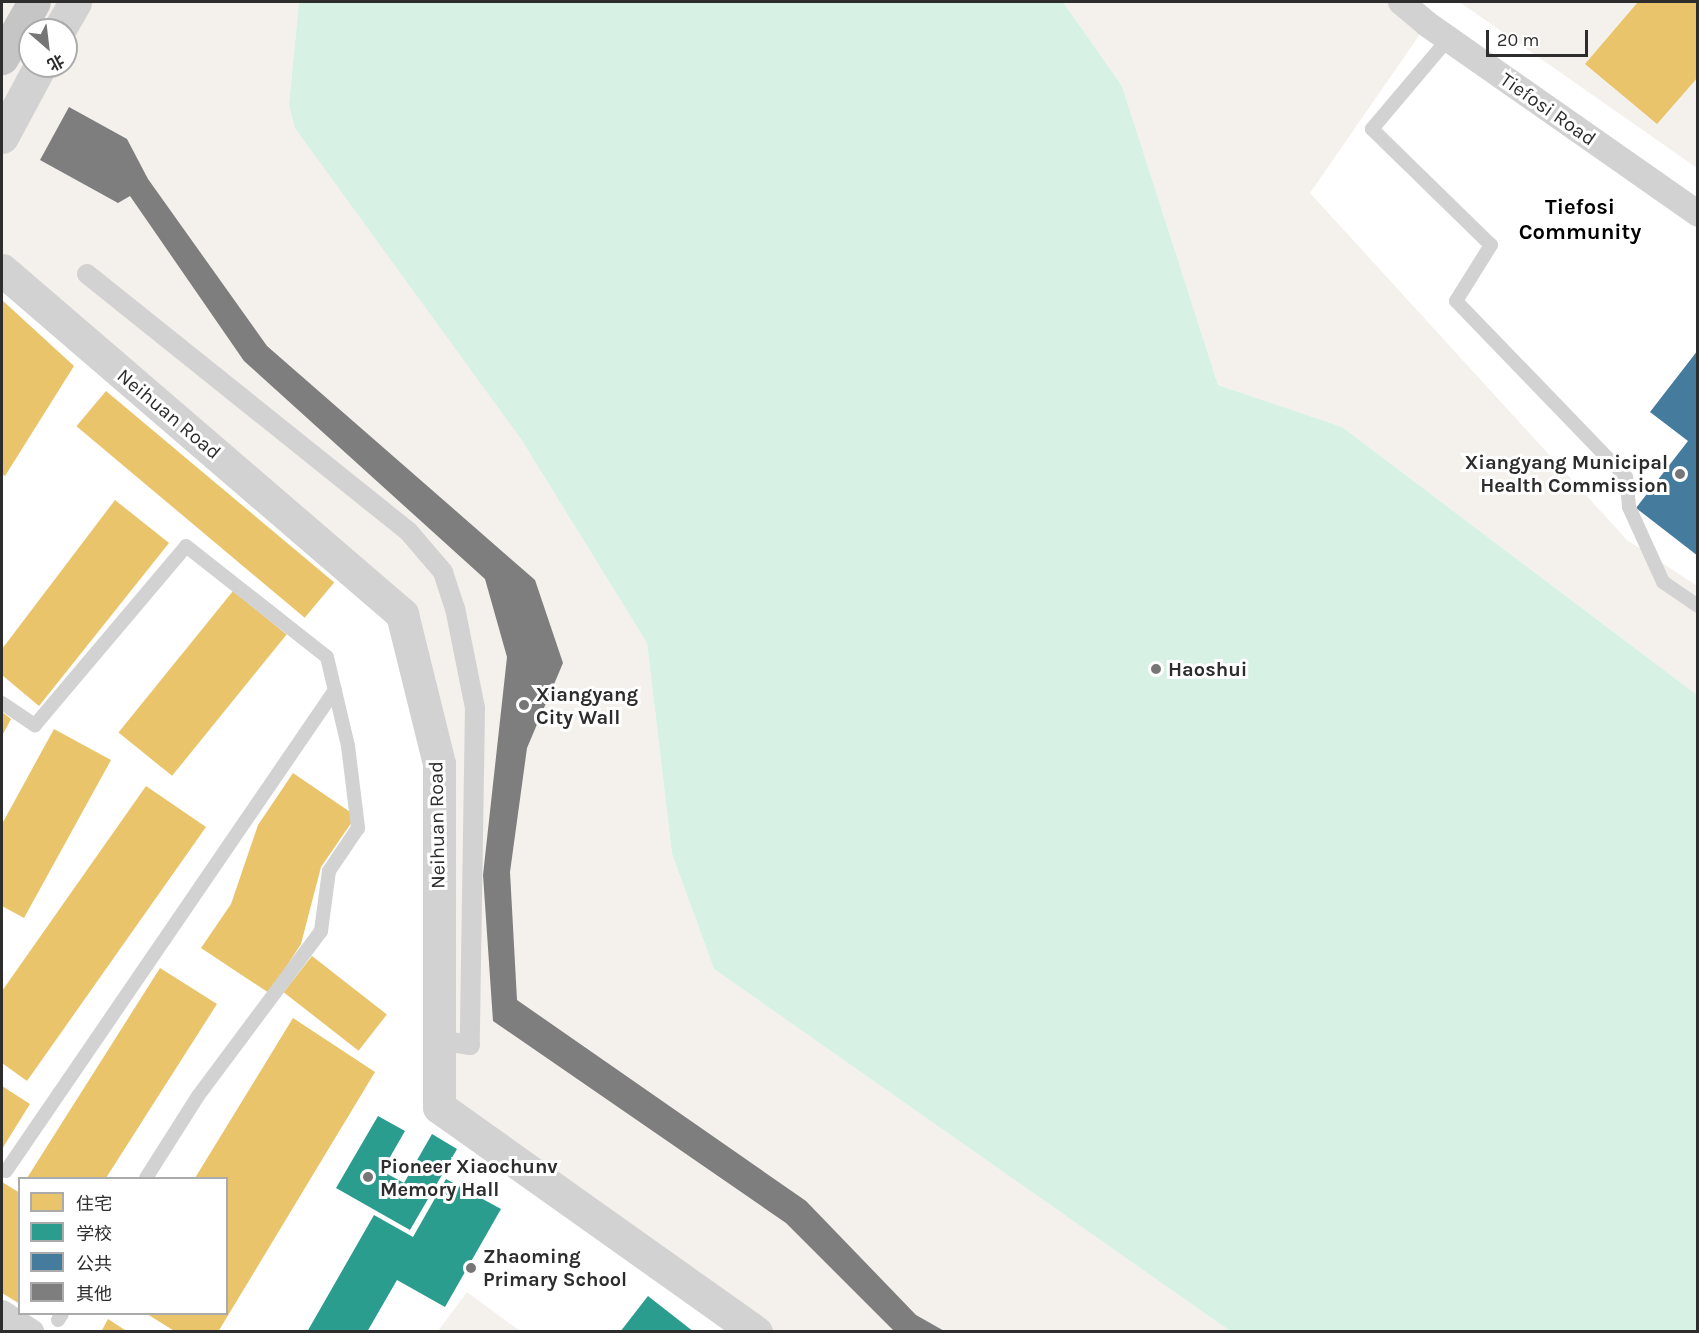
<!DOCTYPE html>
<html>
<head>
<meta charset="utf-8">
<style>
	body { margin:0 }
	#map { position:relative; width:1699px; height:1333px; overflow:hidden; background:#fff; font-family:Karla,"Noto Sans SC",sans-serif }
	div>[style] { position:absolute }
	[style*='--x'] { left:calc(var(--x)*1px); top:calc(var(--y)*1px); width:calc(var(--w)*1px); rotate:calc(var(--a)*1deg) }
	.green>* { inset:0; background:#f4f0eb }
	.water>* { inset:0; background:#d7f1e4 }
	.homes>* { inset:0; background:#e9c46a; transform-origin:0 0 }
	.schools>* { inset:0; background:#2a9d8f }
	.public>* { inset:0; background:#457b9d }
	.building>* { inset:0; background:#7e7e7e }
	.service>* { height:14px; margin:-7px; padding:0 7px; transform-origin:7px; border-radius:7px; background:#d2d2d2 }
	.pedestrian>* { height:20px; margin:-10px; padding:0 10px; transform-origin:10px; border-radius:10px; background:#d2d2d2 }
	.minor>* { height:26px; margin:-13px; padding:0 13px; transform-origin:13px; border-radius:13px; background:#d2d2d2 }
	.tertiary>* { height:33px; margin:-16.5px; padding:0 16.5px; transform-origin:16.5px; border-radius:16.5px; background:#d2d2d2 }
	.primary>* { height:33px; margin:-16.5px; padding:0 16.5px; transform-origin:16.5px; border-radius:16.5px; background:#c5c5c5 }
	.dots>* { width:16px; height:16px; translate:-50% -50%; box-sizing:border-box; border:3px solid #fff; border-radius:50% }
	span { translate:-50% -50%; white-space:nowrap; text-align:center; line-height:1.15; -webkit-text-stroke:6px #fff; paint-order:stroke }
	.street-label { font-size:20px; color:#2d2d2d }
	.poi-label { font-size:20px; color:#2d2d2d; font-weight:700 }
	.right { translate:-100% -50%; text-align:right }
	.left { translate:0 -50%; text-align:left }
	.quarter-label { font-size:22px; color:#000; font-weight:700 }
	.frame { position:absolute; inset:0; border:3px solid #2d2d2d; pointer-events:none }
	.legend { position:absolute; left:18px; top:1177px; width:210px; height:138px; box-sizing:border-box; background:#fff; border:2px solid #ababab; margin:0; padding:8px 10px; list-style:none; font-size:18px; color:#2d2d2d }
	.legend li { display:flex; align-items:center; gap:12px; height:30px }
	.legend b { width:30px; border:2px solid #ababab }
	.north { position:absolute; left:18px; top:18px; width:60px; height:60px; box-sizing:border-box; background:#fff; border:2px solid #ababab; border-radius:50%; rotate:152deg; font-size:16px; font-weight:700; line-height:24px; text-align:center; color:#2d2d2d }
	.north::after { content:''; display:block; margin:auto; width:21px; height:27px; background:#767676; clip-path:polygon(50% 0,100% 100%,50% 72%,0 100%) }
	.scale { position:absolute; left:1486px; top:30px; width:102px; height:27px; box-sizing:border-box; border:3px solid #2d2d2d; border-top:0; padding-left:8px; font-size:18px; line-height:21px; white-space:nowrap; color:#2d2d2d; -webkit-text-stroke:4px #fff; paint-order:stroke }
</style>
</head>
<body>
<div id="map">
	<div class="green">
		<div style="clip-path:polygon(evenodd,2px 2px,299px 2px,289px 104px,521px 439px,647px 643px,672px 854px,714px 969px,1230px 1331px,756px 1331px,439px 1107px,439px 764px,402px 614px,2px 270px,2px 2px,30px 30px,66px 30px,66px 66px,30px 66px,30px 30px)"></div>
		<div style="clip-path:polygon(1063px 2px,1401px 2px,1427px 24px,1310px 193px,1627px 540px,1697px 586px,1697px 695px,1342px 427px,1218px 385px,1122px 86px)"></div>
		<div style="clip-path:polygon(1459px 2px,1697px 2px,1697px 168px,1461px 3px)"></div>
		<div style="clip-path:polygon(467px 1292px,520px 1331px,438px 1331px)"></div>
	</div>
	<div class="water">
		<div style="clip-path:polygon(299px 2px,1063px 2px,1122px 86px,1218px 385px,1342px 427px,1697px 695px,1697px 1331px,1230px 1331px,714px 969px,672px 854px,647px 643px,521px 439px,295px 128px,289px 104px)"></div>
	</div>
	<div class="homes">
		<div style="clip-path:polygon(1638px 2px,1698px 2px,1698px 77px,1657px 124px,1585px 64px)"></div>
		<div style="clip-path:polygon(2px 300px,74px 366px,5px 476px,2px 474px)"></div>
		<div style="left:106px;top:391px;width:298px;height:46px;rotate:40deg"></div>
		<div style="clip-path:polygon(115px 500px,169px 543px,39px 706px,2px 675px,2px 649px)"></div>
		<div style="left:233px;top:591px;width:69px;height:182px;rotate:39deg"></div>
		<div style="clip-path:polygon(2px 712px,11px 719px,2px 736px)"></div>
		<div style="clip-path:polygon(54px 729px,111px 760px,24px 918px,2px 906px,2px 824px)"></div>
		<div style="clip-path:polygon(293px 773px,356px 816px,321px 867px,301px 944px,269px 993px,201px 948px,231px 904px,258px 825px)"></div>
		<div style="clip-path:polygon(146px 786px,206px 827px,27px 1081px,2px 1063px,2px 991px)"></div>
		<div style="left:312px;top:956px;width:95px;height:46px;rotate:38deg"></div>
		<div style="clip-path:polygon(160px 968px,217px 1004px,106px 1178px,27px 1178px)"></div>
		<div style="clip-path:polygon(293px 1018px,375px 1072px,218px 1332px,176px 1332px,147px 1314px,226px 1314px,226px 1178px,195px 1178px)"></div>
		<div style="clip-path:polygon(2px 1086px,30px 1104px,2px 1149px)"></div>
		<div style="clip-path:polygon(2px 1182px,20px 1193px,20px 1304px,2px 1293px)"></div>
		<div style="clip-path:polygon(108px 1319px,128px 1332px,101px 1332px)"></div>
	</div>
	<div class="schools">
		<div style="clip-path:polygon(378px 1116px,405px 1131px,382px 1171px,404px 1183px,432px 1134px,457px 1149px,410px 1230px,336px 1188px)"></div>
		<div style="clip-path:polygon(446px 1179px,501px 1209px,445px 1307px,397px 1280px,367px 1332px,307px 1332px,374px 1215px,413px 1237px)"></div>
		<div style="clip-path:polygon(648px 1296px,694px 1332px,620px 1332px)"></div>
	</div>
	<div class="public">
		<div style="clip-path:polygon(1698px 350px,1698px 556px,1636px 508px,1688px 441px,1650px 412px)"></div>
	</div>
	<div class="building">
		<div style="clip-path:polygon(69px 107px,127px 139px,148px 179px,267px 346px,535px 580px,563px 663px,527px 748px,510px 872px,517px 1000px,806px 1201px,916px 1315px,946px 1332px,895px 1332px,786px 1223px,493px 1021px,483px 875px,507px 657px,485px 579px,244px 361px,130px 196px,118px 203px,40px 160px)"></div>
	</div>
	<div class="service">
		<div style="--x:1448;--y:39;--w:118;--a:130.2"></div>
		<div style="--x:1372;--y:129;--w:166;--a:44.3"></div>
		<div style="--x:1491;--y:245;--w:66;--a:122"></div>
		<div style="--x:1456;--y:301;--w:245;--a:46"></div>
		<div style="--x:1626;--y:477;--w:30;--a:84"></div>
		<div style="--x:1629;--y:507;--w:82;--a:65.6"></div>
		<div style="--x:1663;--y:582;--w:42;--a:34.4"></div>
		<div style="--x:2;--y:703;--w:40;--a:34"></div>
		<div style="--x:35;--y:725;--w:234;--a:-49.8"></div>
		<div style="--x:186;--y:546;--w:179;--a:38.2"></div>
		<div style="--x:327;--y:657;--w:91;--a:76.7"></div>
		<div style="--x:348;--y:746;--w:83;--a:83"></div>
		<div style="--x:358;--y:828;--w:52;--a:124"></div>
		<div style="--x:329;--y:871;--w:61;--a:97.6"></div>
		<div style="--x:321;--y:931;--w:206;--a:126.7"></div>
		<div style="--x:198;--y:1096;--w:97;--a:122.4"></div>
		<div style="--x:6;--y:1171;--w:583;--a:-55.63"></div>
		<div style="--x:58;--y:1320;--w:7;--a:-56"></div>
	</div>
	<div class="pedestrian">
		<div style="--x:87;--y:274;--w:411;--a:38.7"></div>
		<div style="--x:408;--y:531;--w:54;--a:49.5"></div>
		<div style="--x:443;--y:572;--w:38;--a:72"></div>
		<div style="--x:455;--y:608;--w:102;--a:78.7"></div>
		<div style="--x:475;--y:708;--w:337;--a:90.9"></div>
		<div style="--x:470;--y:1045;--w:31;--a:-171"></div>
	</div>
	<div class="minor">
		<div style="--x:1401;--y:2;--w:34;--a:40"></div>
		<div style="--x:1427;--y:24;--w:331;--a:35"></div>
		<div style="--x:2;--y:1313;--w:35;--a:33"></div>
	</div>
	<div class="tertiary">
		<div style="--x:59;--y:30;--w:32;--a:-60"></div>
		<div style="--x:2;--y:137;--w:81;--a:-61.8"></div>
		<div style="--x:2;--y:270;--w:528;--a:40.7"></div>
		<div style="--x:402;--y:614;--w:154;--a:76.1"></div>
		<div style="--x:439;--y:764;--w:343;--a:90"></div>
		<div style="--x:439;--y:1107;--w:389;--a:35.4"></div>
	</div>
	<div class="primary">
		<div style="--x:2;--y:58;--w:64;--a:-60.3"></div>
	</div>
	<div class="dots">
		<div style="left:1680px;top:474px;background:#767676"></div>
		<div style="left:1156px;top:669px;background:#767676"></div>
		<div style="left:524px;top:705px;background:#767676"></div>
		<div style="left:368px;top:1177px;background:#767676"></div>
		<div style="left:471px;top:1268px;background:#767676"></div>
	</div>
	<div class="street-label">
		<span style="left:1548px;top:109px;rotate:35deg">Tiefosi Road</span>
		<span style="left:169px;top:414px;rotate:40deg">Neihuan Road</span>
		<span style="left:437px;top:825px;rotate:-91deg">Neihuan Road</span>
	</div>
	<div class="poi-label">
		<span class="right" style="left:1668px;top:474px">Xiangyang Municipal<br>Health Commission</span>
		<span class="left" style="left:1168px;top:669px">Haoshui</span>
		<span class="left" style="left:536px;top:706px">Xiangyang<br>City Wall</span>
		<span class="left" style="left:380px;top:1178px">Pioneer Xiaochunv<br>Memory Hall</span>
		<span class="left" style="left:483px;top:1268px">Zhaoming<br>Primary School</span>
	</div>
	<div class="quarter-label">
		<span style="left:1580px;top:220px">Tiefosi<br>Community</span>
	</div>
	<div class="frame"></div>
	<ul class="legend">
	<li><b style="height:16px;background:#e9c46a"></b>住宅</li>
	<li><b style="height:16px;background:#2a9d8f"></b>学校</li>
	<li><b style="height:16px;background:#457b9d"></b>公共</li>
	<li><b style="height:16px;background:#7e7e7e"></b>其他</li>
	</ul>
	<div class="north">北</div>
	<div class="scale">20 m</div>
</div>
</body>
</html>
